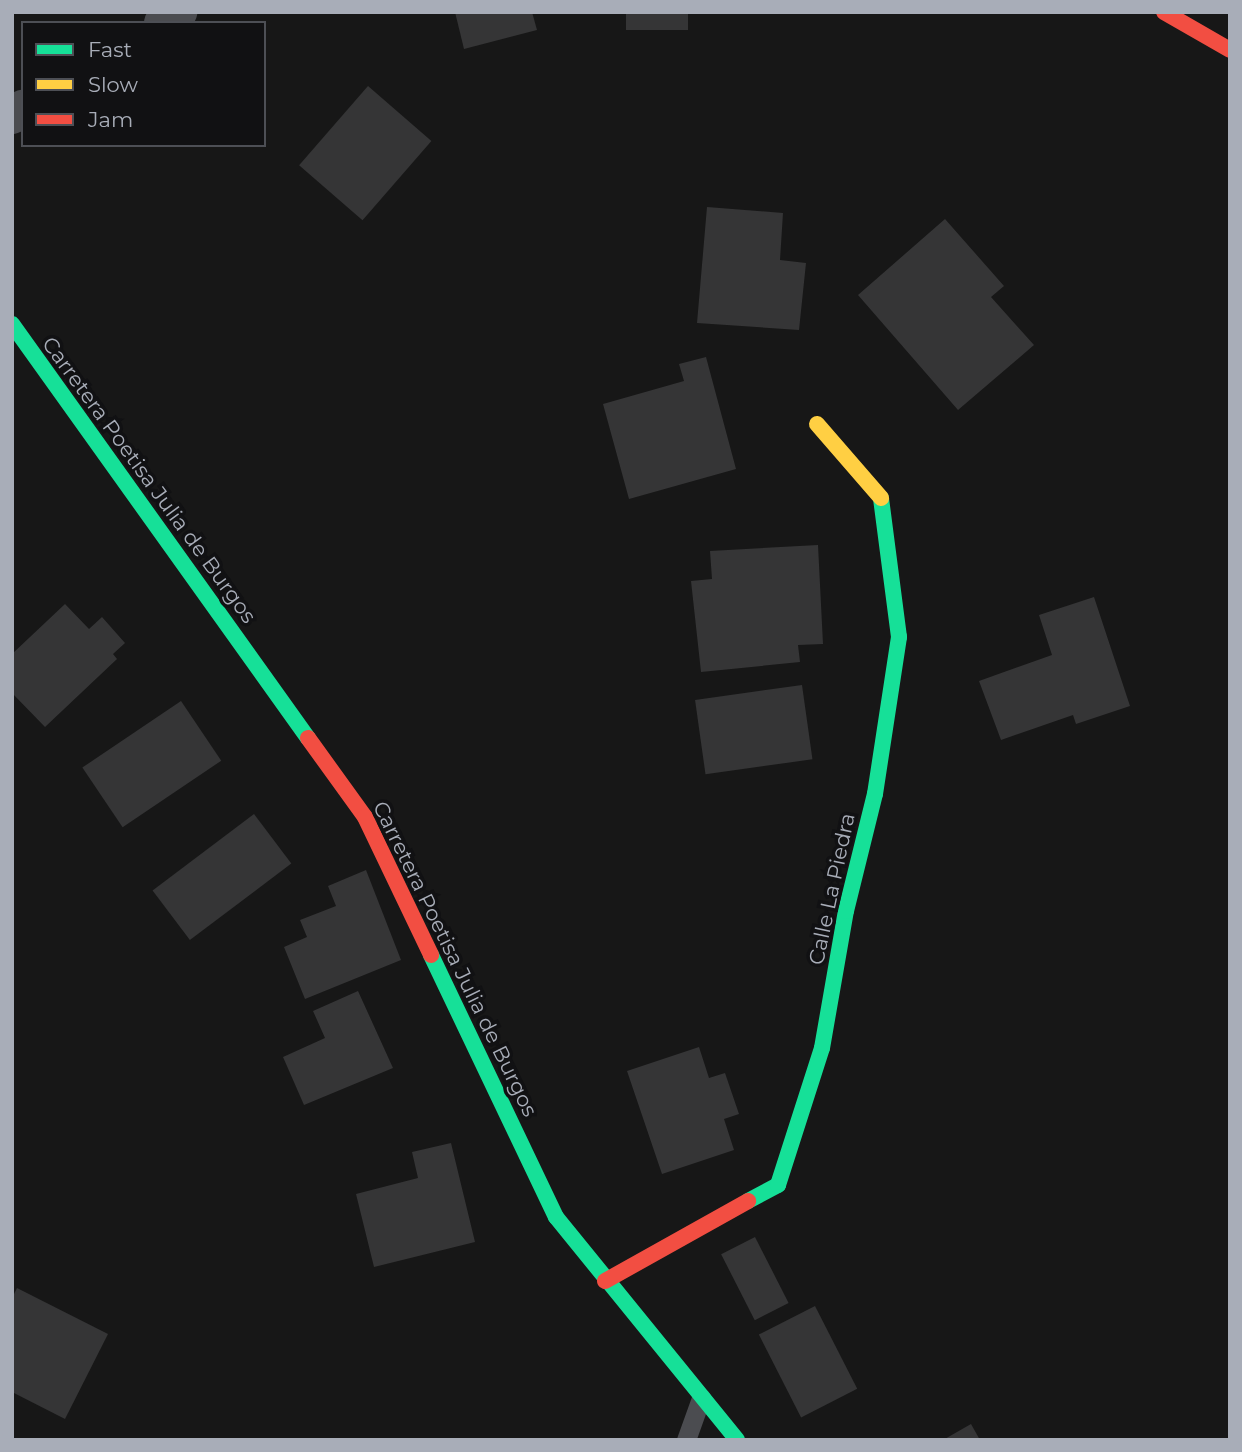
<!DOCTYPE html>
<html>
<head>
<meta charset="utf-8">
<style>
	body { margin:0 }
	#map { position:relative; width:1242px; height:1452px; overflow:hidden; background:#171717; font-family:Montserrat,sans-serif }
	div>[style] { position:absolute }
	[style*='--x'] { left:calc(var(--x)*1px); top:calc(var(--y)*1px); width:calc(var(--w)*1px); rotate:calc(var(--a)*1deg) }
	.building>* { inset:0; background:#353536; transform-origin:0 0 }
	.lane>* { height:19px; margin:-9.5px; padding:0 9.5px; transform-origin:9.5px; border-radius:9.5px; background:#4b4c50 }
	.street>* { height:38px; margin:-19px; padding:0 19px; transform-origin:19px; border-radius:19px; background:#4b4c50 }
	.fast>* { height:16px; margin:-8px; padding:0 8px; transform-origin:8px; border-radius:8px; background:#16e098 }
	.slow>* { height:16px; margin:-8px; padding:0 8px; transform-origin:8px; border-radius:8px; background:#ffcf43 }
	.jam>* { height:16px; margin:-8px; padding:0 8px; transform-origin:8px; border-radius:8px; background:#f24e42 }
	span { translate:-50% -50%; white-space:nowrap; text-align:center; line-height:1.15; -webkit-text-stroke:7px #111113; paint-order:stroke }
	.street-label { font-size:21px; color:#a8adb8 }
	.frame { position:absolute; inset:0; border:14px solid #a8adb8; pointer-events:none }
	.legend { position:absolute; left:21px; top:21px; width:245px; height:126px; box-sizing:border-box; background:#111113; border:2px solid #4d4f55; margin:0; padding:9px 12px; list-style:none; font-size:21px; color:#a8adb8 }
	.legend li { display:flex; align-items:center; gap:14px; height:35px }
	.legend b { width:35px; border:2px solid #4d4f55 }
</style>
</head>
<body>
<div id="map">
	<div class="building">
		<div style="clip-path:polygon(455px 12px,532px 12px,537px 30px,464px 49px)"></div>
		<div style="left:626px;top:12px;width:62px;height:18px"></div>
		<div style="left:368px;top:86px;width:84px;height:105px;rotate:41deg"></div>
		<div style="clip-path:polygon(707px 207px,783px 213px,780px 260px,806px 263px,799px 330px,697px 323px)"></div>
		<div style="clip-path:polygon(945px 219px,1004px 286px,991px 297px,1034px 345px,958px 410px,858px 295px)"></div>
		<div style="clip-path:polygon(706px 357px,736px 469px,629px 499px,603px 404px,684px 381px,679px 364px)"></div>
		<div style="clip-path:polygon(818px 545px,823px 644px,798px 645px,800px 662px,701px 672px,691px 581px,712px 579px,710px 551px)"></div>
		<div style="clip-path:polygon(1094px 597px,1130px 706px,1076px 724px,1073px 715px,1001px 740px,979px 681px,1052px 655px,1039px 615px)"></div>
		<div style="clip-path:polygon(65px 604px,89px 629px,102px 617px,125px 643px,113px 654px,117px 659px,45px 727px,12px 693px,12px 654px)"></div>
		<div style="left:802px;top:685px;width:75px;height:108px;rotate:82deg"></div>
		<div style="left:181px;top:701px;width:72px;height:119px;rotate:56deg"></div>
		<div style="left:254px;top:814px;width:62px;height:127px;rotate:53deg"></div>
		<div style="clip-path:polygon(366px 870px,401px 960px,305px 999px,284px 947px,307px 937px,300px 920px,336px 906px,328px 886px)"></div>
		<div style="clip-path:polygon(358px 991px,393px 1068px,304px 1105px,283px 1057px,325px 1038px,313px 1011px)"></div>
		<div style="clip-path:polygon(699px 1047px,709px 1078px,725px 1073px,739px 1114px,724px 1119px,734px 1150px,662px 1174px,627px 1071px)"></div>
		<div style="clip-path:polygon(451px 1143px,475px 1242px,374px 1267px,356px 1194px,418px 1178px,412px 1152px)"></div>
		<div style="left:755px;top:1237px;width:74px;height:38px;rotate:63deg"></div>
		<div style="clip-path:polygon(17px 1288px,108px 1334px,65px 1419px,12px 1392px,12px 1298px)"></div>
		<div style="left:815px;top:1306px;width:93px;height:63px;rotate:63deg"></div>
		<div style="clip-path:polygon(971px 1424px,980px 1440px,943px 1440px)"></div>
	</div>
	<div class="lane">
		<div style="--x:686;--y:1440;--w:45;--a:-70.3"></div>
	</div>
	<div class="street">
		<div style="--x:163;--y:23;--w:19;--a:-36"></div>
		<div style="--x:12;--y:115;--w:13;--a:-29"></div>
	</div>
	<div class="fast">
		<div style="--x:12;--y:324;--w:509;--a:54.44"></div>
		<div style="--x:431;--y:955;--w:290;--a:64.5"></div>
		<div style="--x:556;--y:1217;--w:287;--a:50.9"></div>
		<div style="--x:748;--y:1201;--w:34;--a:-28"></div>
		<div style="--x:778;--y:1185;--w:144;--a:-72.2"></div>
		<div style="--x:822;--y:1048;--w:139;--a:-80.1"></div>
		<div style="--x:846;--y:911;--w:121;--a:-76.1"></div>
		<div style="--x:875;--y:794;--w:159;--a:-81.3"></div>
		<div style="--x:899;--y:637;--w:140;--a:-97.4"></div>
	</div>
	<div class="slow">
		<div style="--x:817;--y:424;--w:98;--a:49.1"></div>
	</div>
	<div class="jam">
		<div style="--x:1164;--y:12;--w:76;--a:29.9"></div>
		<div style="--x:308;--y:738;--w:97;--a:54.2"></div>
		<div style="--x:365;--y:817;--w:153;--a:64.4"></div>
		<div style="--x:605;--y:1281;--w:164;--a:-29.2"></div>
	</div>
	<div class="street-label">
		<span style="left:149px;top:480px;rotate:54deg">Carretera Poetisa Julia de Burgos</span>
		<span style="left:832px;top:889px;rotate:-78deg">Calle La Piedra</span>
		<span style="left:455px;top:959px;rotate:64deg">Carretera Poetisa Julia de Burgos</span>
	</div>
	<div class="frame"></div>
	<ul class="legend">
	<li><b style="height:9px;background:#16e098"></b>Fast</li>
	<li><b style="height:9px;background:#ffcf43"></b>Slow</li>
	<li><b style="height:9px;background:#f24e42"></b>Jam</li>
	</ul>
</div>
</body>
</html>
